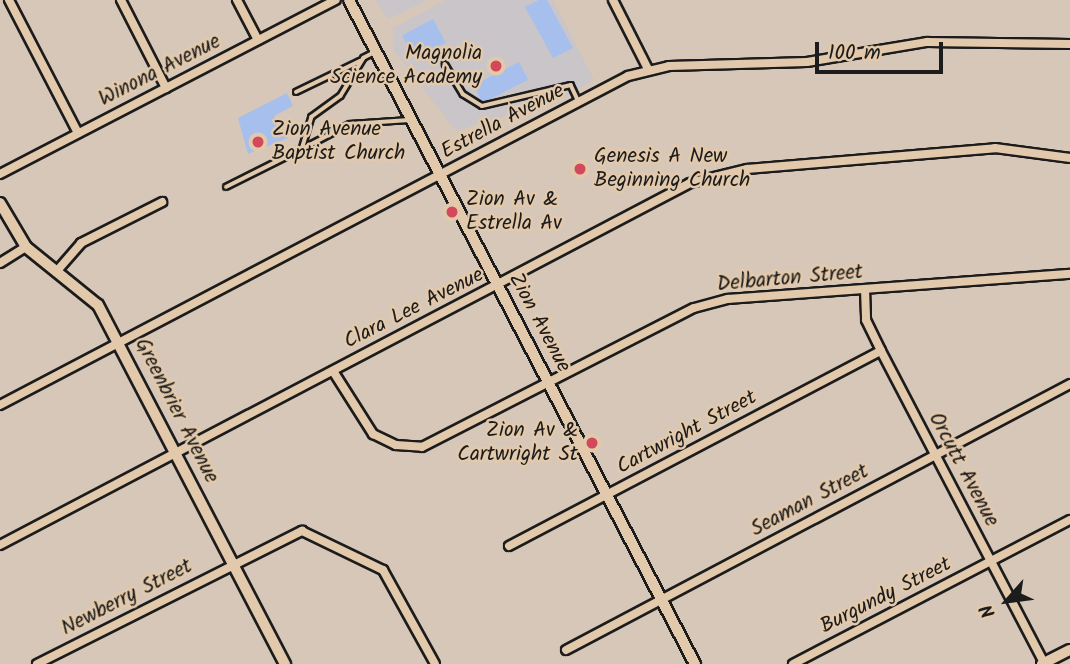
<!DOCTYPE html>
<html>
<head>
<meta charset="utf-8">
<style>
	body { margin:0 }
	#map { position:relative; width:1070px; height:664px; overflow:hidden; background:#d7c7b8; font-family:Kalam,sans-serif }
	div>[style] { position:absolute }
	[style*='--x'] { left:calc(var(--x)*1px); top:calc(var(--y)*1px); width:calc(var(--w)*1px); rotate:calc(var(--a)*1deg) }
	.built>* { inset:0; background:#c9c5c8 }
	.building>* { inset:0; background:#a7bfed; transform-origin:0 0 }
	.roads { filter:drop-shadow(2px 0 #1c1c1c) drop-shadow(-2px 0 #1c1c1c) drop-shadow(0 2px #1c1c1c) drop-shadow(0 -2px #1c1c1c) }
	.service>* { height:3.5px; margin:-1.75px; padding:0 1.75px; transform-origin:1.75px; border-radius:1.75px; background:#e3c9ab }
	.minor>* { height:8px; margin:-4px; padding:0 4px; transform-origin:4px; border-radius:4px; background:#e3c9ab }
	.tertiary>* { height:10px; margin:-5px; padding:0 5px; transform-origin:5px; border-radius:5px; background:#e3c9ab }
	.secondary>* { height:10px; margin:-5px; padding:0 5px; transform-origin:5px; border-radius:5px; background:#e3c9ab }
	.dots>* { width:19px; height:19px; translate:-50% -50%; box-sizing:border-box; border:4px solid #e3c9ab; border-radius:50% }
	span { translate:-50% -50%; white-space:nowrap; text-align:center; line-height:1.15; -webkit-text-stroke:5px #e3c9ab; paint-order:stroke }
	.poi-label { font-size:21px; color:#1c1c1c }
	.right { translate:-100% -50%; text-align:right }
	.left { translate:0 -50%; text-align:left }
	.street-label { font-size:21px; color:#1c1c1c }
	.north { position:absolute; left:972px; top:566px; width:70px; height:70px; -webkit-text-stroke:5px #e3c9ab; paint-order:stroke; rotate:242deg; font-size:19px; font-weight:700; line-height:28px; text-align:center; color:#1c1c1c }
	.north::after { content:''; display:block; margin:auto; width:24px; height:32px; background:#1c1c1c; clip-path:polygon(50% 0,100% 100%,50% 72%,0 100%) }
	.scale { position:absolute; left:815px; top:42px; width:128px; height:32px; box-sizing:border-box; border:4px solid #1c1c1c; border-top:0; padding-left:9px; font-size:21px; line-height:24px; white-space:nowrap; color:#1c1c1c; -webkit-text-stroke:5px #e3c9ab; paint-order:stroke }
</style>
</head>
<body>
<div id="map">
	<div class="built">
		<div style="clip-path:polygon(376px 0,428px 0,388px 19px)"></div>
		<div style="clip-path:polygon(446px 0,553px 0,594px 80px,563px 98px,456px 131px,394px 51px,393px 28px)"></div>
	</div>
	<div class="building">
		<div style="clip-path:polygon(539px 0,547px 0,573px 48px,553px 58px,525px 7px)"></div>
		<div style="left:433px;top:19px;width:27px;height:35px;rotate:62deg"></div>
		<div style="left:519px;top:62px;width:20px;height:51px;rotate:63deg"></div>
		<div style="clip-path:polygon(287px 93px,293px 106px,274px 116px,288px 138px,248px 154px,238px 118px)"></div>
	</div>
	<div class="roads">
		<div class="service">
			<div style="--x:374;--y:53;--w:11;--a:153"></div>
			<div style="--x:364;--y:58;--w:44;--a:121.2"></div>
			<div style="--x:341;--y:96;--w:36;--a:144"></div>
			<div style="--x:312;--y:117;--w:34;--a:107"></div>
			<div style="--x:302;--y:149;--w:54;--a:-27.5"></div>
			<div style="--x:350;--y:124;--w:59;--a:-3.9"></div>
			<div style="--x:445;--y:64;--w:35;--a:59"></div>
			<div style="--x:463;--y:94;--w:22;--a:32"></div>
			<div style="--x:482;--y:106;--w:91;--a:-13.3"></div>
			<div style="--x:571;--y:85;--w:17;--a:65"></div>
			<div style="--x:296;--y:92;--w:71;--a:-25.8"></div>
			<div style="--x:226;--y:187;--w:85;--a:-26.6"></div>
		</div>
		<div class="minor">
			<div style="--x:9;--y:0;--w:150;--a:62.6"></div>
			<div style="--x:121;--y:0;--w:99;--a:62.9"></div>
			<div style="--x:237;--y:0;--w:45;--a:62.3"></div>
			<div style="--x:613;--y:0;--w:77;--a:63.1"></div>
			<div style="--x:0;--y:174;--w:378;--a:-27.4"></div>
			<div style="--x:0;--y:263;--w:31;--a:-32"></div>
			<div style="--x:56;--y:272;--w:38;--a:-49"></div>
			<div style="--x:81;--y:243;--w:91;--a:-26.8"></div>
			<div style="--x:865;--y:289;--w:31;--a:88"></div>
			<div style="--x:866;--y:320;--w:34;--a:64"></div>
			<div style="--x:881;--y:351;--w:352;--a:62.4"></div>
			<div style="--x:333;--y:371;--w:75;--a:57.6"></div>
			<div style="--x:373;--y:434;--w:25;--a:26"></div>
			<div style="--x:396;--y:445;--w:26;--a:4"></div>
			<div style="--x:422;--y:447;--w:305;--a:-27.1"></div>
			<div style="--x:694;--y:308;--w:35;--a:-15"></div>
			<div style="--x:728;--y:299;--w:343;--a:-4.2"></div>
			<div style="--x:0;--y:405;--w:709;--a:-27.65"></div>
			<div style="--x:628;--y:76;--w:42;--a:-13.7"></div>
			<div style="--x:669;--y:66;--w:138;--a:-1.7"></div>
			<div style="--x:807;--y:62;--w:122;--a:-9.5"></div>
			<div style="--x:927;--y:42;--w:143;--a:0.8"></div>
			<div style="--x:0;--y:545;--w:779;--a:-27.68"></div>
			<div style="--x:690;--y:183;--w:59;--a:-13.8"></div>
			<div style="--x:747;--y:169;--w:249;--a:-4.8"></div>
			<div style="--x:995;--y:148;--w:76;--a:7.6"></div>
			<div style="--x:509;--y:546;--w:420;--a:-27.7"></div>
			<div style="--x:566;--y:650;--w:570;--a:-27.82"></div>
			<div style="--x:37;--y:664;--w:297;--a:-26.7"></div>
			<div style="--x:302;--y:531;--w:90;--a:25.7"></div>
			<div style="--x:383;--y:570;--w:107;--a:61"></div>
			<div style="--x:793;--y:664;--w:312;--a:-27.5"></div>
		</div>
		<div class="tertiary">
			<div style="--x:0;--y:203;--w:51;--a:59.4"></div>
			<div style="--x:26;--y:247;--w:92;--a:38.9"></div>
			<div style="--x:98;--y:305;--w:405;--a:62.5"></div>
			<div style="--x:1042;--y:664;--w:31;--a:-27"></div>
		</div>
		<div class="secondary">
			<div style="--x:349;--y:0;--w:749;--a:62.48"></div>
		</div>
	</div>
	<div class="dots">
		<div style="left:496px;top:66px;background:#d1495b"></div>
		<div style="left:258px;top:142px;background:#d1495b"></div>
		<div style="left:580px;top:169px;background:#d1495b"></div>
		<div style="left:452px;top:212px;background:#d1495b"></div>
		<div style="left:592px;top:443px;background:#d1495b"></div>
	</div>
	<div class="poi-label">
		<span class="right" style="left:482px;top:66px">Magnolia<br>Science Academy</span>
		<span class="left" style="left:272px;top:142px">Zion Avenue<br>Baptist Church</span>
		<span class="left" style="left:594px;top:169px">Genesis A New<br>Beginning Church</span>
		<span class="left" style="left:466px;top:212px">Zion Av &amp;<br>Estrella Av</span>
		<span class="right" style="left:578px;top:443px">Zion Av &amp;<br>Cartwright St</span>
	</div>
	<div class="street-label">
		<span style="left:160px;top:71px;rotate:-27deg">Winona Avenue</span>
		<span style="left:503px;top:122px;rotate:-28deg">Estrella Avenue</span>
		<span style="left:790px;top:279px;rotate:-5deg">Delbarton Street</span>
		<span style="left:414px;top:309px;rotate:-27deg">Clara Lee Avenue</span>
		<span style="left:539px;top:323px;rotate:62deg">Zion Avenue</span>
		<span style="left:176px;top:411px;rotate:63deg">Greenbrier Avenue</span>
		<span style="left:687px;top:433px;rotate:-28deg">Cartwright Street</span>
		<span style="left:963px;top:470px;rotate:62deg">Orcutt Avenue</span>
		<span style="left:810px;top:501px;rotate:-28deg">Seaman Street</span>
		<span style="left:886px;top:596px;rotate:-27deg">Burgundy Street</span>
		<span style="left:127px;top:598px;rotate:-27deg">Newberry Street</span>
	</div>
	<div class="north">N</div>
	<div class="scale">100 m</div>
</div>
</body>
</html>
